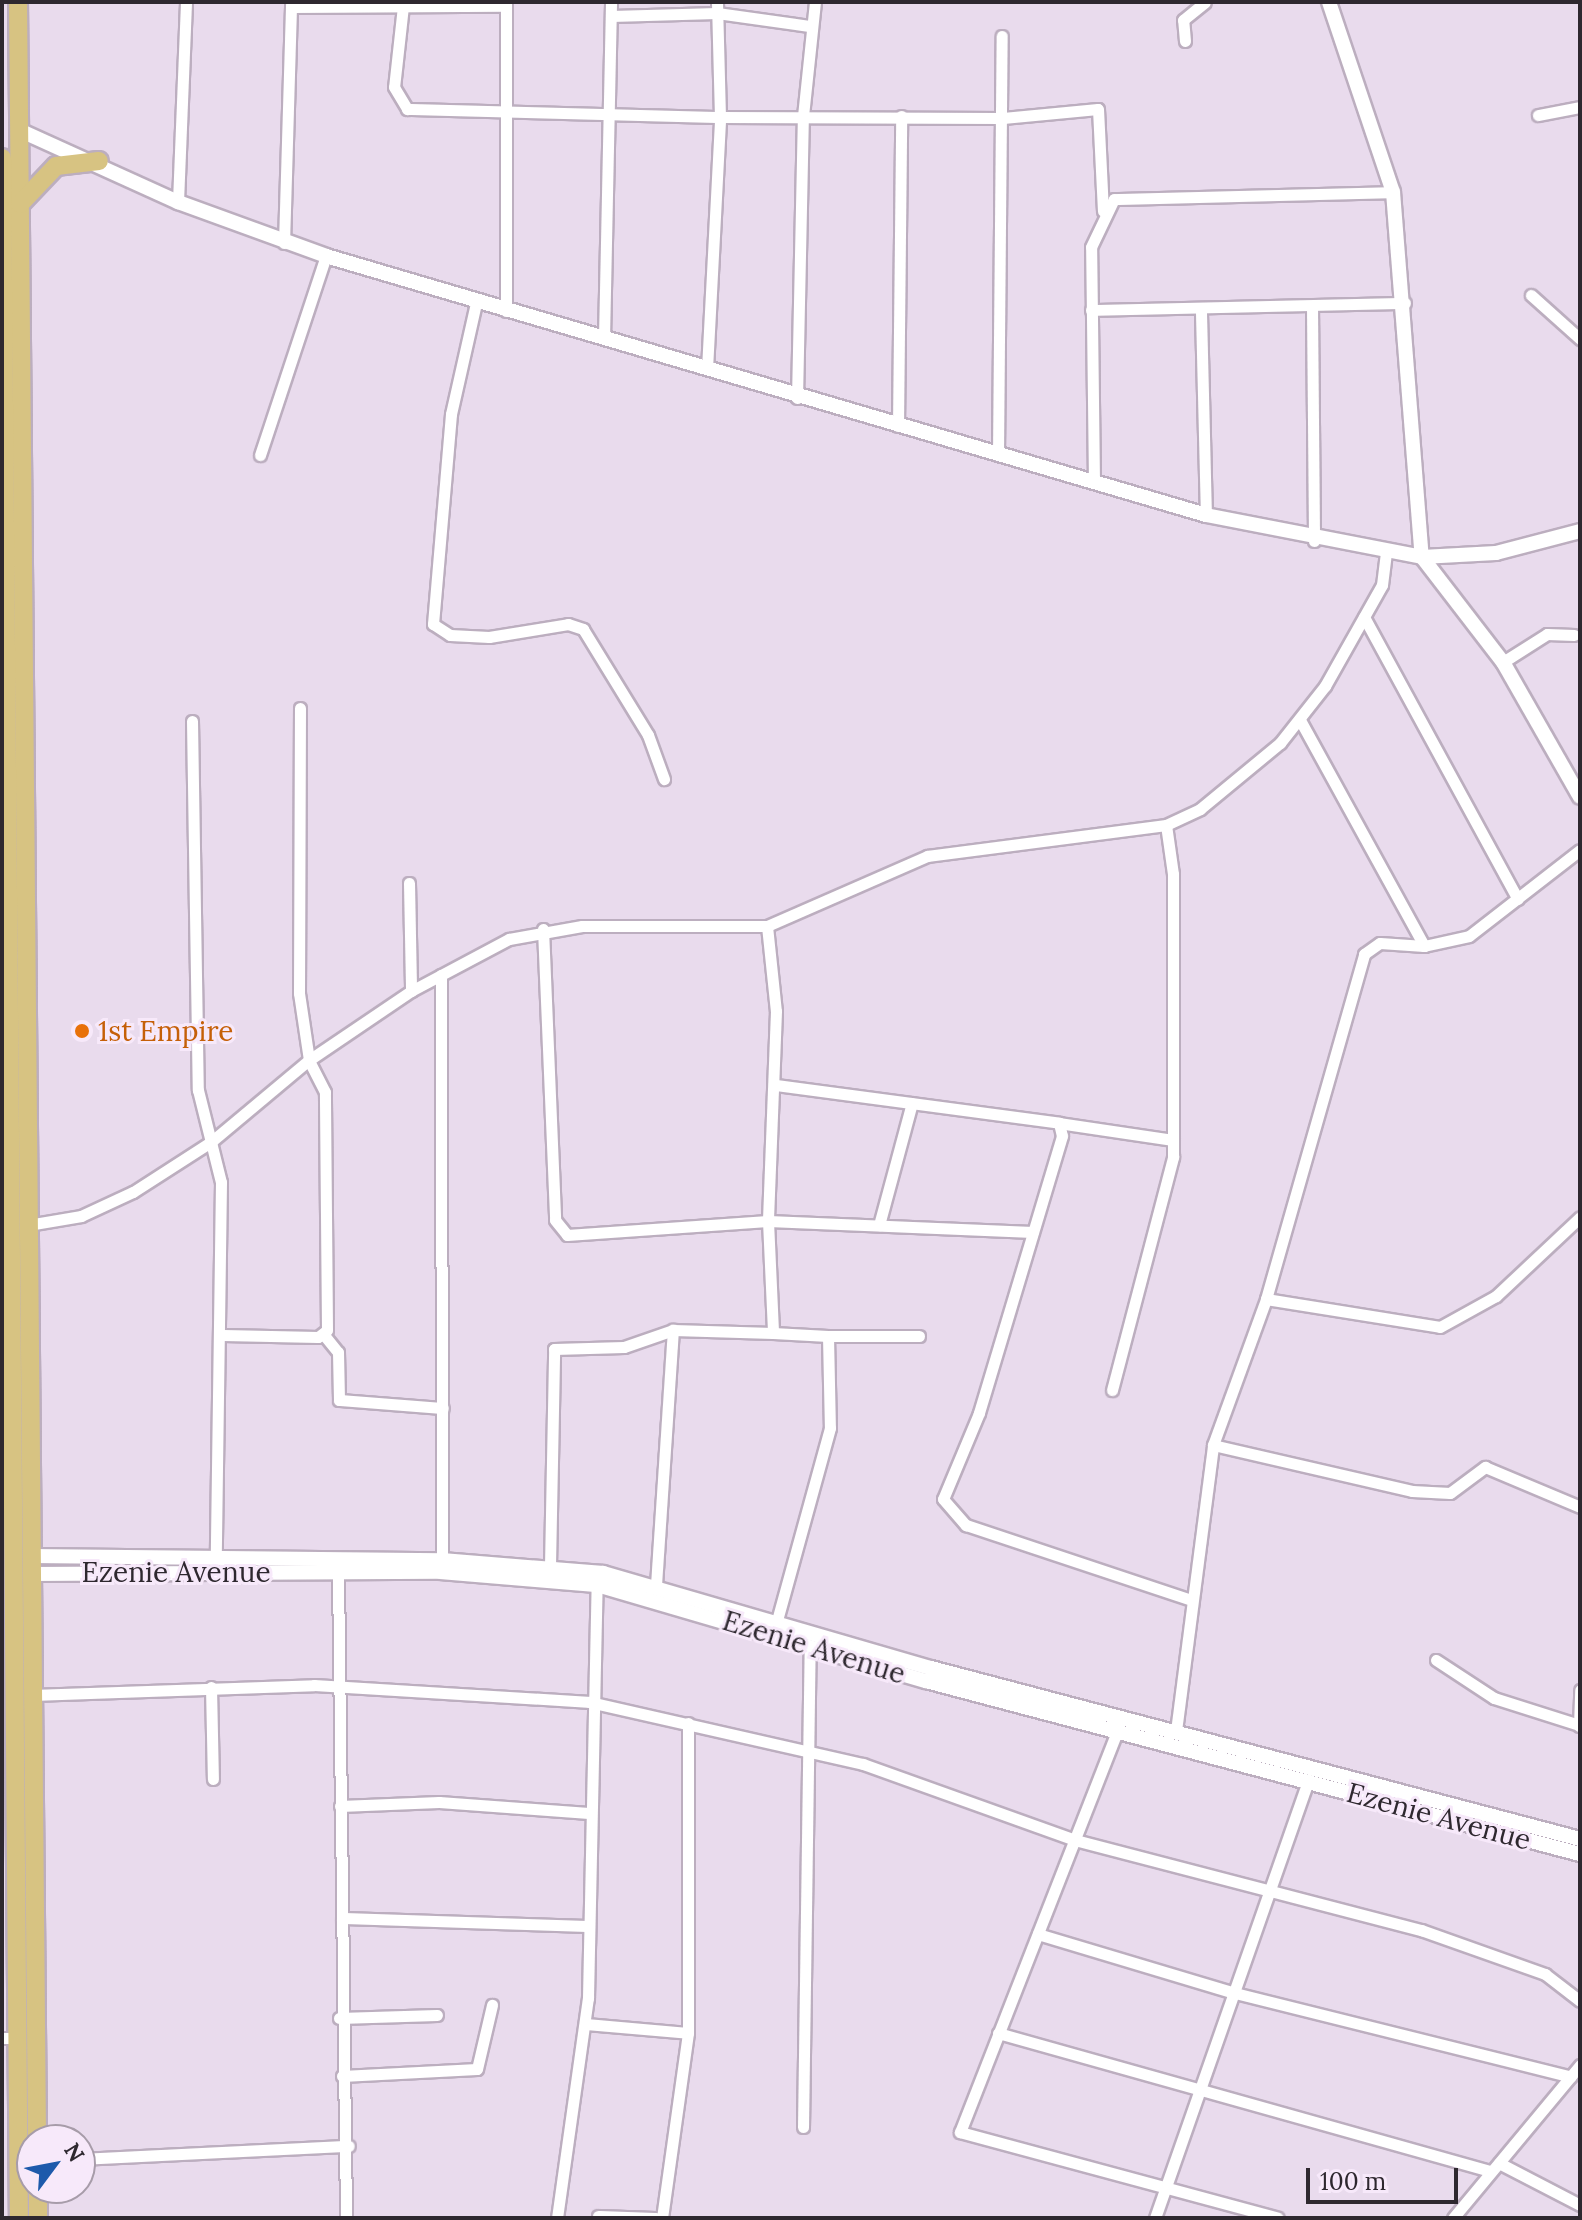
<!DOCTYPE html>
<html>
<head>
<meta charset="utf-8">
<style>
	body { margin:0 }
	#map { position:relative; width:1582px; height:2220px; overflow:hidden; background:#e9dbed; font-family:Lora,serif }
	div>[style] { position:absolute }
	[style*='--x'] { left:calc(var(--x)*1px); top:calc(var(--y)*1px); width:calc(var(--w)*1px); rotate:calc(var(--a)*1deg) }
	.roads { filter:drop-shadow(2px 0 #bcaebf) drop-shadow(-2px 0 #bcaebf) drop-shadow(0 2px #bcaebf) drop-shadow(0 -2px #bcaebf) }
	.minor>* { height:11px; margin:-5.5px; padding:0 5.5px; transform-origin:5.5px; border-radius:5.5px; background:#fff }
	.tertiary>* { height:14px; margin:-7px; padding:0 7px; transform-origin:7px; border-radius:7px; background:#fff }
	.trunk>* { height:18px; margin:-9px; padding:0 9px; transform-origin:9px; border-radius:9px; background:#d7c382 }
	.dots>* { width:22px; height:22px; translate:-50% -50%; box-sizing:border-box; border:4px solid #f7e9fa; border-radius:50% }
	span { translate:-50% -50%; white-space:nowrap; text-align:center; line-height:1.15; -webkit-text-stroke:6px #f7e9fa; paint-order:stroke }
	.food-label { font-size:28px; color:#c56008 }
	.left { translate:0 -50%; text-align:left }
	.street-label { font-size:28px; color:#2e282f }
	.frame { position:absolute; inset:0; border:4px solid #2e282f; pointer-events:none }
	.north { position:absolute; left:16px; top:2124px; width:80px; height:80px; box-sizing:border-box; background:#f7e9fa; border:2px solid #a79ca9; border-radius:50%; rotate:58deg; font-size:22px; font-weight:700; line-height:32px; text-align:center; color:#2e282f }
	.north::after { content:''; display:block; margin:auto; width:28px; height:36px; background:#1d5aab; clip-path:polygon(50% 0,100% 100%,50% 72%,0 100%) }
	.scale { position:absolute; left:1306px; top:2168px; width:152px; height:36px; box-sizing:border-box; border:4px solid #2e282f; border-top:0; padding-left:10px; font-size:24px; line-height:28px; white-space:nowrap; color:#2e282f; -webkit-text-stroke:6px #f7e9fa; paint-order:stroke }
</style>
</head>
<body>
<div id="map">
	<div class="roads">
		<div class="minor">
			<div style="--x:403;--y:6;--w:81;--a:96.3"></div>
			<div style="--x:394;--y:87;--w:26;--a:59"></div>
			<div style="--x:407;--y:109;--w:313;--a:1.5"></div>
			<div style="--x:720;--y:117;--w:115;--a:-91.5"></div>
			<div style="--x:291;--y:7;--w:215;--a:-0.3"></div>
			<div style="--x:611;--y:16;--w:106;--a:-1.6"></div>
			<div style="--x:717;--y:13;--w:93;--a:8"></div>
			<div style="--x:1185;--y:41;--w:21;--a:-95"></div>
			<div style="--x:1183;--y:20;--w:28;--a:-39"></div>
			<div style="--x:1538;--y:115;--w:43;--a:-10.8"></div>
			<div style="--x:178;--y:202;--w:200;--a:-87.7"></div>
			<div style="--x:284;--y:243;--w:241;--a:-88.3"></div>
			<div style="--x:1531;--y:295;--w:66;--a:41.9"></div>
			<div style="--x:476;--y:303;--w:114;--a:102.7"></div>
			<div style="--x:451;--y:414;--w:211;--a:94.9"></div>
			<div style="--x:433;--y:624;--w:20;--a:33"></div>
			<div style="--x:450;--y:635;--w:39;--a:3"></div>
			<div style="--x:489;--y:637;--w:80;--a:-9.3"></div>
			<div style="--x:568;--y:624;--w:16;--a:18"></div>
			<div style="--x:583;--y:629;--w:124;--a:58.5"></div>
			<div style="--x:648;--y:735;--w:47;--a:70"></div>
			<div style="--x:1312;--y:307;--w:234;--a:89.5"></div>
			<div style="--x:1091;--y:310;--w:314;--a:-1.3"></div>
			<div style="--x:506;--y:311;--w:309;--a:-90"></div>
			<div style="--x:1201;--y:313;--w:202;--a:88.6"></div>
			<div style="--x:604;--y:338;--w:336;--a:-88.8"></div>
			<div style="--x:707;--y:369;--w:252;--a:-87"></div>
			<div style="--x:720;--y:117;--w:283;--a:0.2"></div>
			<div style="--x:1003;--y:118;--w:95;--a:-5.4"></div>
			<div style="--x:1098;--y:109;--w:102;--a:87.2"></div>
			<div style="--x:797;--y:398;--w:282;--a:-88.8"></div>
			<div style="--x:803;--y:116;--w:115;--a:-84"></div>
			<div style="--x:898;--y:426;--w:310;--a:-89.4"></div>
			<div style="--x:260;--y:455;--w:210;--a:-71.7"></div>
			<div style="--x:998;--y:455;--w:419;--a:-89.5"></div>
			<div style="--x:1094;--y:482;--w:235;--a:-90.7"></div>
			<div style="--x:1091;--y:247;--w:53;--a:-64.4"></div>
			<div style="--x:1114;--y:199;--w:279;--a:-1.4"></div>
			<div style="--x:1364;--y:617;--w:321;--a:61.4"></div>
			<div style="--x:1503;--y:662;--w:52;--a:-32.5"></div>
			<div style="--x:1547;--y:634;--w:27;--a:2"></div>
			<div style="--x:1300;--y:720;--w:258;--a:61.2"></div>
			<div style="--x:192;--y:721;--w:369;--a:89.1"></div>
			<div style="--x:198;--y:1090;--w:95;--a:76"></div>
			<div style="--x:221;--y:1182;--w:374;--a:90.8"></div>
			<div style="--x:409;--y:883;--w:108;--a:88.9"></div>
			<div style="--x:767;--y:926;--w:85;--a:84"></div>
			<div style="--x:776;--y:1011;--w:210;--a:92.2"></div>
			<div style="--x:768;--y:1221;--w:112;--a:87.4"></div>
			<div style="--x:773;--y:1333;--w:55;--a:3.1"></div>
			<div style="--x:828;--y:1336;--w:92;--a:88.8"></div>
			<div style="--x:830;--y:1428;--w:199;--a:105.4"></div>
			<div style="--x:543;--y:929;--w:291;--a:87.6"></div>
			<div style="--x:555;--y:1220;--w:19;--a:51"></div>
			<div style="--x:567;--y:1235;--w:201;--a:-4"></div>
			<div style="--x:768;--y:1221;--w:265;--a:2.4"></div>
			<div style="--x:441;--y:975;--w:585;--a:89.9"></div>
			<div style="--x:776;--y:1085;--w:286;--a:7.6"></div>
			<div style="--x:1059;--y:1123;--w:13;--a:77"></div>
			<div style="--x:1062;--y:1136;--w:289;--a:106.7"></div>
			<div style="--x:979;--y:1413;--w:93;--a:112.7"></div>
			<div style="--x:943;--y:1499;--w:35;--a:49"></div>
			<div style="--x:966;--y:1525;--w:234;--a:18.4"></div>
			<div style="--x:1059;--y:1123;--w:115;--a:8.5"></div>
			<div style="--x:28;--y:1225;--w:54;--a:-9.6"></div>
			<div style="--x:81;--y:1216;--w:57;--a:-24.8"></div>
			<div style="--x:133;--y:1192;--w:94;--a:-32.8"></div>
			<div style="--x:212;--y:1141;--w:126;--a:-39.9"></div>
			<div style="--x:309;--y:1060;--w:123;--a:-34.1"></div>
			<div style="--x:411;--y:991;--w:111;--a:-28"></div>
			<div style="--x:509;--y:939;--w:74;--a:-10.1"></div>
			<div style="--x:582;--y:926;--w:185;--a:0"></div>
			<div style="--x:767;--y:926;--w:175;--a:-23.6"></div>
			<div style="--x:927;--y:856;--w:241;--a:-7.4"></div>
			<div style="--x:1166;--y:825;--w:38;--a:-25"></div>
			<div style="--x:1200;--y:809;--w:104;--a:-39.5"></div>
			<div style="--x:1280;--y:743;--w:73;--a:-51.7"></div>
			<div style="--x:1325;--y:686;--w:116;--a:-60.6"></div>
			<div style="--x:1382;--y:585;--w:32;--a:-83"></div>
			<div style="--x:879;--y:1225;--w:126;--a:-74.9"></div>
			<div style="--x:1266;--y:1299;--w:176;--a:9.1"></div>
			<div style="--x:1440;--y:1327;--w:64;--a:-29"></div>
			<div style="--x:1496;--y:1296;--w:115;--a:-43.2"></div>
			<div style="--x:223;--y:1335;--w:95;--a:1.2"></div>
			<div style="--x:318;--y:1337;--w:11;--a:-38"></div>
			<div style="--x:327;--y:1330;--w:238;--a:-90.5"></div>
			<div style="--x:325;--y:1092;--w:36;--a:-117"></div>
			<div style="--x:309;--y:1060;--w:68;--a:-98.5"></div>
			<div style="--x:299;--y:993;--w:285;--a:-89.8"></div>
			<div style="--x:324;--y:1335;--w:22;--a:51"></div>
			<div style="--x:338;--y:1352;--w:48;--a:88.8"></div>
			<div style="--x:339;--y:1400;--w:104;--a:4.4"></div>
			<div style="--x:828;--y:1336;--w:91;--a:0"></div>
			<div style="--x:1112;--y:1390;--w:241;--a:-75.3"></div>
			<div style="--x:1173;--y:1157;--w:283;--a:-90"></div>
			<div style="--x:1173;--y:874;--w:49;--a:-98.1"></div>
			<div style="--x:1213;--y:1445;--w:204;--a:13"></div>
			<div style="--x:1412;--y:1491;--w:38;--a:3"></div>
			<div style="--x:1450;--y:1493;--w:44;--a:-36.6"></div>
			<div style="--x:1485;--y:1467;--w:103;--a:22.8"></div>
			<div style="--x:550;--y:1566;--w:217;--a:-88.9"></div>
			<div style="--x:554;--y:1349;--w:70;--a:-1.6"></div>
			<div style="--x:624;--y:1347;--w:52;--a:-19.1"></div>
			<div style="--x:673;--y:1330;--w:100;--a:1.7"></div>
			<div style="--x:338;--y:1572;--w:646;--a:89.29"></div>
			<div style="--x:656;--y:1585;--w:256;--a:-86.2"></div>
			<div style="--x:1436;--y:1660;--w:69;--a:33.2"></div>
			<div style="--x:1494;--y:1698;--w:86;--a:17.6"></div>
			<div style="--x:211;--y:1687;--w:92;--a:88.8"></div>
			<div style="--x:32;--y:1695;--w:282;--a:-2"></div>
			<div style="--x:314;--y:1685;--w:277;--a:3.5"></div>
			<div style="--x:590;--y:1702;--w:280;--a:12.8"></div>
			<div style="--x:863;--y:1764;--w:225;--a:19.7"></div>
			<div style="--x:1075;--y:1840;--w:358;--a:14.6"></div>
			<div style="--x:1421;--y:1930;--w:132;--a:19.5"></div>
			<div style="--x:1545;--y:1974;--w:44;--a:37.6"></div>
			<div style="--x:1579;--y:1726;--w:36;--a:-88"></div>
			<div style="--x:1118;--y:1729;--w:433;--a:111.4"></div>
			<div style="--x:960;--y:2132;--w:329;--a:15.1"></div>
			<div style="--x:1176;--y:1731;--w:288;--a:-82.6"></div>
			<div style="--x:1213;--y:1445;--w:155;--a:-70"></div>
			<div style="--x:1266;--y:1299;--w:359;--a:-74.1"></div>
			<div style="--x:1364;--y:954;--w:19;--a:-35"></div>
			<div style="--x:1380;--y:943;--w:44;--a:3.9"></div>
			<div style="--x:1424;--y:946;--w:46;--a:-12.5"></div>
			<div style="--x:1469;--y:936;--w:140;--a:-37.8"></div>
			<div style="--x:340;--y:1806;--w:99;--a:-2.3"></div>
			<div style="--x:439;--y:1802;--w:150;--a:4.2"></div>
			<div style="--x:342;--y:1918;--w:247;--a:1.9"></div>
			<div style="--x:1038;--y:1934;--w:202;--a:16.7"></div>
			<div style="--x:1231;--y:1992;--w:350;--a:14"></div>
			<div style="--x:339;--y:2018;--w:98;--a:-1.8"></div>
			<div style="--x:586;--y:2024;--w:102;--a:5"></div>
			<div style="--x:998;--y:2033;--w:511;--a:15.67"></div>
			<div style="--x:2;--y:2038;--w:17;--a:0"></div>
			<div style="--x:342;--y:2076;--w:135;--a:-3"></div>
			<div style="--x:477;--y:2069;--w:66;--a:-76.8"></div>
			<div style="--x:803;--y:2127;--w:481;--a:-89.2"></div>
			<div style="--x:80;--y:2159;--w:269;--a:-2.8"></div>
			<div style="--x:1499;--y:2163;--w:91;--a:27.4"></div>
			<div style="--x:598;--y:2216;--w:58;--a:2"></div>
			<div style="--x:557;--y:2218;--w:222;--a:-82"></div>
			<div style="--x:588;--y:1998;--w:413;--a:-88.8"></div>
			<div style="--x:662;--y:2218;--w:187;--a:-82"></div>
			<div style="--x:688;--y:2033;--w:310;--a:-90"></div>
			<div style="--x:1155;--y:2218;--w:465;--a:-70.7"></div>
			<div style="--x:1453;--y:2218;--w:199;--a:-50.3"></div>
		</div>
		<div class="tertiary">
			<div style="--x:1329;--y:2;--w:200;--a:71.4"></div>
			<div style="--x:1393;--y:192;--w:366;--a:85.5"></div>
			<div style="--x:1422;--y:557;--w:133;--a:52.4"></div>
			<div style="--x:1503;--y:662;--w:155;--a:60.3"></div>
			<div style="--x:19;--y:130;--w:175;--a:24.4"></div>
			<div style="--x:178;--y:202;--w:158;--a:20"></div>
			<div style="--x:326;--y:256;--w:917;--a:16.4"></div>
			<div style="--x:1206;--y:515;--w:220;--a:11"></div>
			<div style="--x:1422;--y:557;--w:74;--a:-3.1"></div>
			<div style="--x:1496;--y:553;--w:87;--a:-14.7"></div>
			<div style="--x:30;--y:1556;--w:412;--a:0.6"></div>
			<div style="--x:442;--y:1560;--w:162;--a:4.6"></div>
			<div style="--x:603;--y:1573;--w:341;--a:16.2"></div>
			<div style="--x:931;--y:1668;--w:671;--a:14.76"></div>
			<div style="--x:30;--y:1574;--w:411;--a:-0.3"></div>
			<div style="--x:441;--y:1572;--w:157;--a:4.8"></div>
			<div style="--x:597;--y:1585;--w:343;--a:16.3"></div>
			<div style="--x:926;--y:1681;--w:676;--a:14.82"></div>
		</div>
		<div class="trunk">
			<div style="--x:18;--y:2;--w:2138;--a:89.49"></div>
			<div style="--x:2;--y:158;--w:2060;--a:89.53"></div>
			<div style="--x:20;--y:204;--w:52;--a:-46.5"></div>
			<div style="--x:56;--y:166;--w:43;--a:-6.6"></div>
			<div style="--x:38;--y:2188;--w:30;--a:90"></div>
		</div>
	</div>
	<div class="dots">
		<div style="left:82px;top:1031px;background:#e8710a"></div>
	</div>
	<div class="food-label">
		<span class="left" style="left:98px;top:1031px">1st Empire</span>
	</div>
	<div class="street-label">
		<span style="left:176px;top:1572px">Ezenie Avenue</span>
		<span style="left:814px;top:1647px;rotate:17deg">Ezenie Avenue</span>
		<span style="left:1439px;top:1816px;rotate:15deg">Ezenie Avenue</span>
	</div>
	<div class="frame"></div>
	<div class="north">N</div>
	<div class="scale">100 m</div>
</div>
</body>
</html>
